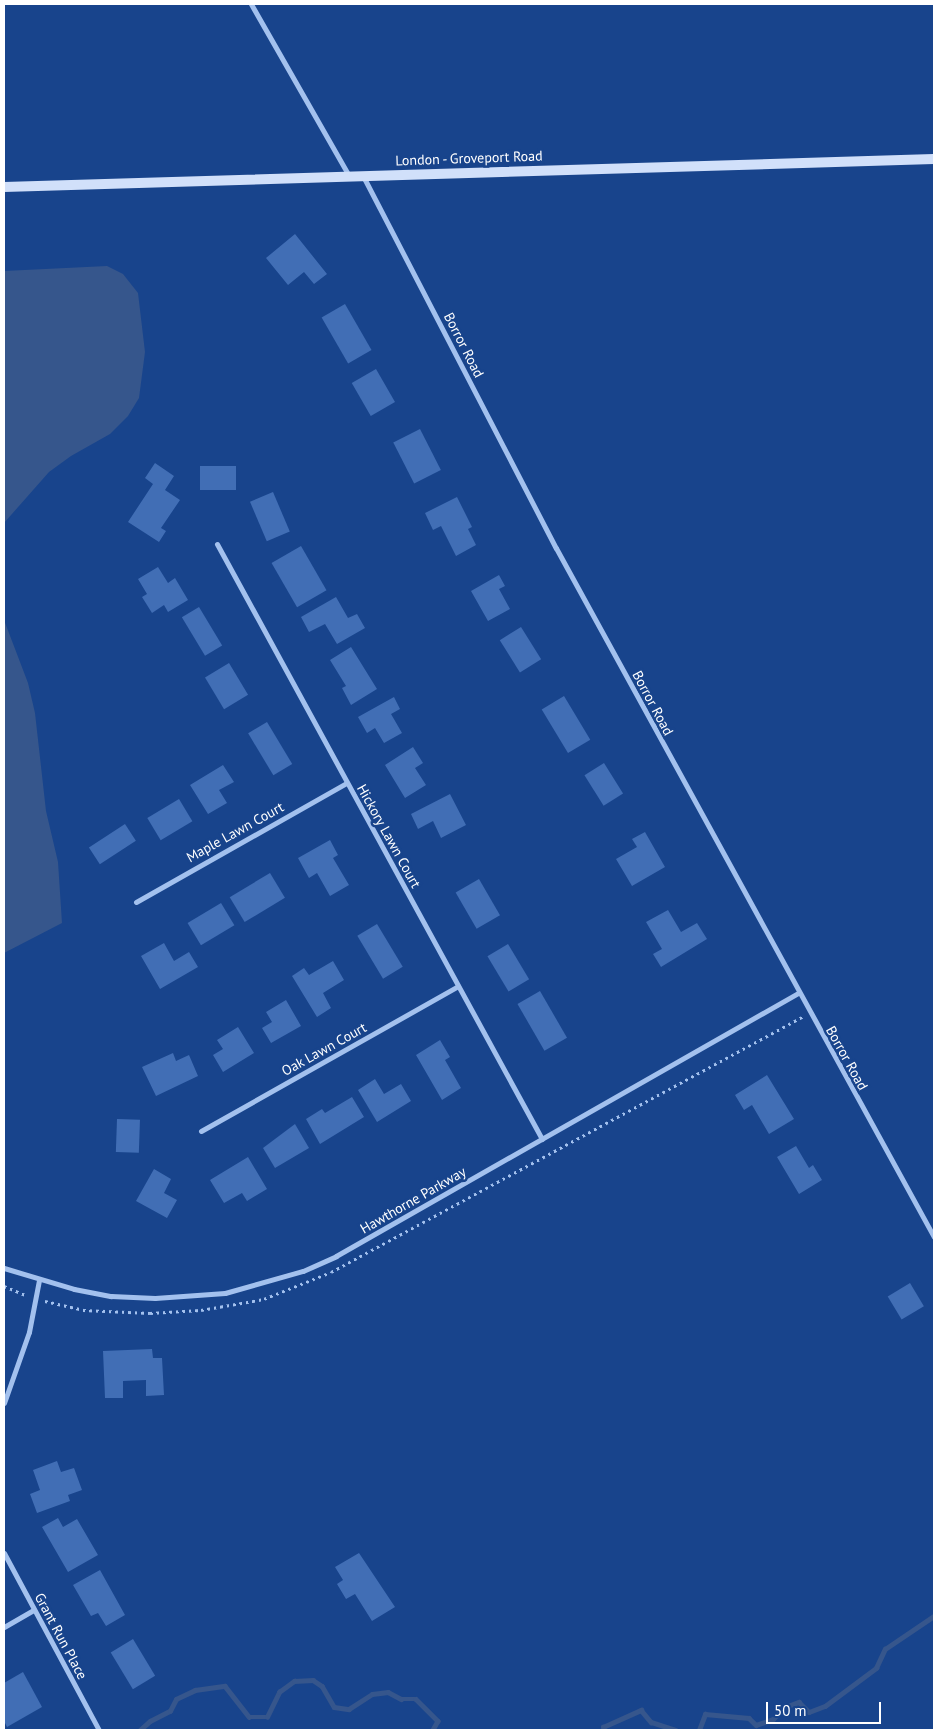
<!DOCTYPE html>
<html>
<head>
<meta charset="utf-8">
<style>
	body { margin:0 }
	#map { position:relative; width:938px; height:1734px; overflow:hidden; background:#18448c; font-family:"PT Sans",sans-serif }
	div>[style] { position:absolute }
	[style*='--x'] { left:calc(var(--x)*1px); top:calc(var(--y)*1px); width:calc(var(--w)*1px); rotate:calc(var(--a)*1deg) }
	.water>* { inset:0; background:#36568c }
	.stream>* { height:4.5px; margin:-2.25px; padding:0 2.25px; transform-origin:2.25px; border-radius:2.25px; background:#36568c }
	.building>* { inset:0; background:#416eb5; transform-origin:0 0 }
	.path>* { height:2.5px; margin-top:-1.25px; transform-origin:0; background:repeating-linear-gradient(90deg,#a3c1ee 0 2.5px,transparent 0 6.5px) }
	.minor>* { height:5px; margin:-2.5px; padding:0 2.5px; transform-origin:2.5px; border-radius:2.5px; background:#a3c1ee }
	.secondary>* { height:10px; margin:-5px; padding:0 5px; transform-origin:5px; border-radius:5px; background:#d1e0fa }
	span { translate:-50% -50%; white-space:nowrap; text-align:center; line-height:1.15; -webkit-text-stroke:5px #18448c; paint-order:stroke }
	.street-label { font-size:14px; color:#fff }
	.frame { position:absolute; inset:0; border:5px solid #fff; pointer-events:none }
	.scale { position:absolute; left:766px; top:1702px; width:115px; height:22px; box-sizing:border-box; border:2px solid #fff; border-top:0; padding-left:6px; font-size:15px; line-height:18px; white-space:nowrap; color:#fff; -webkit-text-stroke:4px #18448c; paint-order:stroke }
</style>
</head>
<body>
<div id="map">
	<div class="water">
		<div style="clip-path:polygon(107px 266px,123px 274px,138px 293px,145px 352px,139px 398px,128px 416px,110px 434px,71px 456px,49px 472px,4px 523px,4px 271px)"></div>
		<div style="clip-path:polygon(4px 620px,28px 683px,35px 713px,46px 811px,58px 862px,62px 923px,4px 953px)"></div>
	</div>
	<div class="stream">
		<div style="--x:140;--y:1730;--w:13;--a:-42"></div>
		<div style="--x:150;--y:1721;--w:22;--a:-27"></div>
		<div style="--x:170;--y:1711;--w:13;--a:-63"></div>
		<div style="--x:176;--y:1699;--w:21;--a:-25"></div>
		<div style="--x:195;--y:1690;--w:30;--a:-8"></div>
		<div style="--x:225;--y:1686;--w:39;--a:52"></div>
		<div style="--x:249;--y:1717;--w:18;--a:0"></div>
		<div style="--x:267;--y:1717;--w:28;--a:-64"></div>
		<div style="--x:279;--y:1692;--w:19;--a:-36"></div>
		<div style="--x:294;--y:1681;--w:19;--a:-3"></div>
		<div style="--x:313;--y:1680;--w:11;--a:34"></div>
		<div style="--x:322;--y:1686;--w:24;--a:60"></div>
		<div style="--x:334;--y:1707;--w:15;--a:8"></div>
		<div style="--x:349;--y:1709;--w:27;--a:-33"></div>
		<div style="--x:372;--y:1694;--w:16;--a:-7"></div>
		<div style="--x:388;--y:1692;--w:15;--a:28"></div>
		<div style="--x:401;--y:1699;--w:15;--a:0"></div>
		<div style="--x:416;--y:1699;--w:31;--a:45"></div>
		<div style="--x:438;--y:1721;--w:10;--a:119"></div>
		<div style="--x:604;--y:1730;--w:3;--a:-108"></div>
		<div style="--x:603;--y:1727;--w:42;--a:-24.1"></div>
		<div style="--x:641;--y:1710;--w:16;--a:50"></div>
		<div style="--x:651;--y:1722;--w:26;--a:18"></div>
		<div style="--x:699;--y:1730;--w:17;--a:-69"></div>
		<div style="--x:705;--y:1714;--w:44;--a:5.2"></div>
		<div style="--x:749;--y:1718;--w:10;--a:45"></div>
		<div style="--x:756;--y:1725;--w:18;--a:-19"></div>
		<div style="--x:773;--y:1719;--w:17;--a:-45"></div>
		<div style="--x:785;--y:1707;--w:15;--a:-20"></div>
		<div style="--x:799;--y:1702;--w:14;--a:45"></div>
		<div style="--x:809;--y:1712;--w:17;--a:-21"></div>
		<div style="--x:825;--y:1706;--w:64;--a:-36.7"></div>
		<div style="--x:876;--y:1668;--w:21;--a:-65"></div>
		<div style="--x:885;--y:1649;--w:59;--a:-34"></div>
	</div>
	<div class="building">
		<div style="clip-path:polygon(295px 234px,327px 274px,314px 284px,304px 272px,288px 285px,266px 258px)"></div>
		<div style="left:345px;top:304px;width:53px;height:27px;rotate:60deg"></div>
		<div style="left:376px;top:369px;width:38px;height:28px;rotate:60deg"></div>
		<div style="left:420px;top:429px;width:46px;height:30px;rotate:63deg"></div>
		<div style="clip-path:polygon(155px 463px,174px 476px,165px 490px,180px 500px,161px 528px,166px 531px,159px 542px,128px 522px,153px 484px,145px 478px)"></div>
		<div style="left:236px;top:466px;width:24px;height:36px;rotate:90deg"></div>
		<div style="left:273px;top:492px;width:43px;height:25px;rotate:67deg"></div>
		<div style="clip-path:polygon(457px 497px,472px 527px,468px 529px,476px 545px,456px 556px,441px 526px,433px 530px,425px 513px)"></div>
		<div style="left:301px;top:546px;width:51px;height:34px;rotate:60deg"></div>
		<div style="clip-path:polygon(158px 567px,168px 583px,175px 578px,188px 600px,168px 612px,164px 605px,152px 613px,142px 597px,147px 594px,138px 579px)"></div>
		<div style="clip-path:polygon(499px 575px,505px 586px,499px 589px,510px 609px,488px 621px,471px 591px)"></div>
		<div style="clip-path:polygon(336px 597px,348px 618px,357px 614px,365px 628px,337px 644px,325px 624px,309px 632px,301px 617px)"></div>
		<div style="left:199px;top:607px;width:45px;height:20px;rotate:59deg"></div>
		<div style="left:521px;top:627px;width:38px;height:25px;rotate:58deg"></div>
		<div style="clip-path:polygon(351px 647px,377px 689px,351px 705px,342px 688px,346px 686px,330px 660px)"></div>
		<div style="left:229px;top:663px;width:37px;height:28px;rotate:59deg"></div>
		<div style="left:564px;top:696px;width:51px;height:26px;rotate:59deg"></div>
		<div style="clip-path:polygon(394px 697px,400px 709px,391px 714px,402px 733px,384px 743px,375px 728px,367px 733px,358px 717px)"></div>
		<div style="left:267px;top:722px;width:49px;height:22px;rotate:59deg"></div>
		<div style="clip-path:polygon(413px 747px,423px 763px,415px 768px,426px 785px,405px 798px,385px 765px)"></div>
		<div style="left:604px;top:763px;width:36px;height:23px;rotate:58deg"></div>
		<div style="clip-path:polygon(223px 765px,234px 782px,219px 790px,227px 803px,208px 814px,190px 785px)"></div>
		<div style="clip-path:polygon(450px 794px,466px 825px,441px 838px,433px 821px,418px 829px,411px 814px)"></div>
		<div style="left:179px;top:799px;width:26px;height:37px;rotate:59deg"></div>
		<div style="left:125px;top:824px;width:20px;height:43px;rotate:57deg"></div>
		<div style="clip-path:polygon(645px 832px,665px 867px,632px 886px,616px 859px,637px 847px,632px 839px)"></div>
		<div style="clip-path:polygon(330px 840px,338px 855px,333px 858px,349px 885px,330px 896px,317px 873px,309px 878px,298px 858px)"></div>
		<div style="left:270px;top:873px;width:29px;height:47px;rotate:59deg"></div>
		<div style="left:479px;top:879px;width:42px;height:27px;rotate:60deg"></div>
		<div style="left:221px;top:903px;width:26px;height:39px;rotate:59deg"></div>
		<div style="clip-path:polygon(668px 910px,681px 932px,697px 923px,707px 939px,661px 967px,653px 954px,662px 949px,646px 922px)"></div>
		<div style="left:377px;top:924px;width:50px;height:23px;rotate:59deg"></div>
		<div style="clip-path:polygon(164px 943px,174px 961px,189px 952px,198px 967px,160px 989px,141px 956px)"></div>
		<div style="left:508px;top:944px;width:41px;height:24px;rotate:59deg"></div>
		<div style="clip-path:polygon(333px 961px,344px 980px,323px 993px,331px 1008px,317px 1017px,292px 976px,304px 968px,309px 975px)"></div>
		<div style="left:540px;top:991px;width:54px;height:26px;rotate:60deg"></div>
		<div style="clip-path:polygon(286px 1000px,301px 1026px,271px 1043px,262px 1028px,272px 1022px,266px 1012px)"></div>
		<div style="clip-path:polygon(238px 1027px,254px 1053px,223px 1072px,213px 1055px,223px 1049px,217px 1040px)"></div>
		<div style="clip-path:polygon(440px 1040px,450px 1057px,445px 1060px,461px 1088px,442px 1100px,416px 1055px)"></div>
		<div style="clip-path:polygon(173px 1053px,176px 1061px,189px 1055px,198px 1076px,156px 1096px,142px 1067px)"></div>
		<div style="clip-path:polygon(767px 1075px,794px 1119px,769px 1134px,752px 1105px,744px 1110px,735px 1095px)"></div>
		<div style="clip-path:polygon(375px 1079px,384px 1094px,401px 1084px,411px 1101px,377px 1122px,358px 1090px)"></div>
		<div style="clip-path:polygon(352px 1097px,364px 1117px,320px 1144px,306px 1119px,322px 1109px,325px 1113px)"></div>
		<div style="left:117px;top:1119px;width:23px;height:33px;rotate:2deg"></div>
		<div style="clip-path:polygon(295px 1124px,309px 1148px,275px 1168px,263px 1148px)"></div>
		<div style="clip-path:polygon(796px 1146px,809px 1168px,813px 1165px,822px 1180px,799px 1194px,777px 1157px)"></div>
		<div style="clip-path:polygon(248px 1157px,267px 1189px,247px 1201px,242px 1193px,224px 1203px,210px 1180px)"></div>
		<div style="clip-path:polygon(154px 1169px,171px 1179px,164px 1193px,177px 1200px,167px 1218px,136px 1201px)"></div>
		<div style="left:910px;top:1283px;width:27px;height:26px;rotate:59deg"></div>
		<div style="clip-path:polygon(152px 1349px,153px 1358px,162px 1358px,164px 1395px,146px 1396px,146px 1380px,123px 1381px,123px 1398px,105px 1398px,103px 1351px)"></div>
		<div style="clip-path:polygon(57px 1461px,61px 1472px,74px 1468px,82px 1490px,68px 1495px,70px 1501px,37px 1513px,30px 1494px,40px 1490px,33px 1470px)"></div>
		<div style="clip-path:polygon(58px 1518px,63px 1527px,77px 1519px,98px 1555px,68px 1572px,42px 1527px)"></div>
		<div style="clip-path:polygon(359px 1553px,395px 1607px,372px 1621px,355px 1594px,346px 1599px,337px 1584px,343px 1580px,335px 1567px)"></div>
		<div style="clip-path:polygon(100px 1570px,125px 1615px,106px 1626px,98px 1613px,91px 1616px,73px 1585px)"></div>
		<div style="left:133px;top:1639px;width:43px;height:26px;rotate:59deg"></div>
		<div style="clip-path:polygon(23px 1672px,42px 1707px,7px 1727px,4px 1721px,4px 1683px)"></div>
	</div>
	<div class="path">
		<div style="--x:4;--y:1286;--w:23;--a:23"></div>
		<div style="--x:45;--y:1301;--w:39;--a:13"></div>
		<div style="--x:83;--y:1310;--w:67;--a:2.6"></div>
		<div style="--x:150;--y:1313;--w:51;--a:-3.4"></div>
		<div style="--x:201;--y:1310;--w:64;--a:-9.9"></div>
		<div style="--x:264;--y:1299;--w:72;--a:-21.9"></div>
		<div style="--x:331;--y:1272;--w:536;--a:-28.43"></div>
	</div>
	<div class="minor">
		<div style="--x:251;--y:4;--w:198;--a:60.3"></div>
		<div style="--x:363;--y:176;--w:419;--a:62.6"></div>
		<div style="--x:556;--y:548;--w:786;--a:61.25"></div>
		<div style="--x:217;--y:544;--w:678;--a:61.36"></div>
		<div style="--x:136;--y:902;--w:241;--a:-29.5"></div>
		<div style="--x:201;--y:1131;--w:295;--a:-29.4"></div>
		<div style="--x:4;--y:1268;--w:73;--a:16.7"></div>
		<div style="--x:74;--y:1289;--w:38;--a:11"></div>
		<div style="--x:111;--y:1296;--w:44;--a:2.6"></div>
		<div style="--x:155;--y:1298;--w:70;--a:-4.1"></div>
		<div style="--x:225;--y:1293;--w:81;--a:-15.8"></div>
		<div style="--x:303;--y:1271;--w:36;--a:-24"></div>
		<div style="--x:336;--y:1256;--w:532;--a:-29.65"></div>
		<div style="--x:4;--y:1403;--w:75;--a:-70.6"></div>
		<div style="--x:29;--y:1332;--w:53;--a:-79.1"></div>
		<div style="--x:4;--y:1553;--w:201;--a:61.8"></div>
		<div style="--x:4;--y:1627;--w:34;--a:-30"></div>
	</div>
	<div class="secondary">
		<div style="--x:4;--y:187;--w:930;--a:-1.72"></div>
	</div>
	<div class="street-label">
		<span style="left:469px;top:158px;rotate:-2deg">London - Groveport Road</span>
		<span style="left:464px;top:345px;rotate:63deg">Borror Road</span>
		<span style="left:653px;top:703px;rotate:62deg">Borror Road</span>
		<span style="left:235px;top:832px;rotate:-29deg">Maple Lawn Court</span>
		<span style="left:389px;top:836px;rotate:61deg">Hickory Lawn Court</span>
		<span style="left:324px;top:1049px;rotate:-29deg">Oak Lawn Court</span>
		<span style="left:847px;top:1058px;rotate:61deg">Borror Road</span>
		<span style="left:413px;top:1200px;rotate:-30deg">Hawthorne Parkway</span>
		<span style="left:61px;top:1636px;rotate:62deg">Grant Run Place</span>
	</div>
	<div class="frame"></div>
	<div class="scale">50 m</div>
</div>
</body>
</html>
